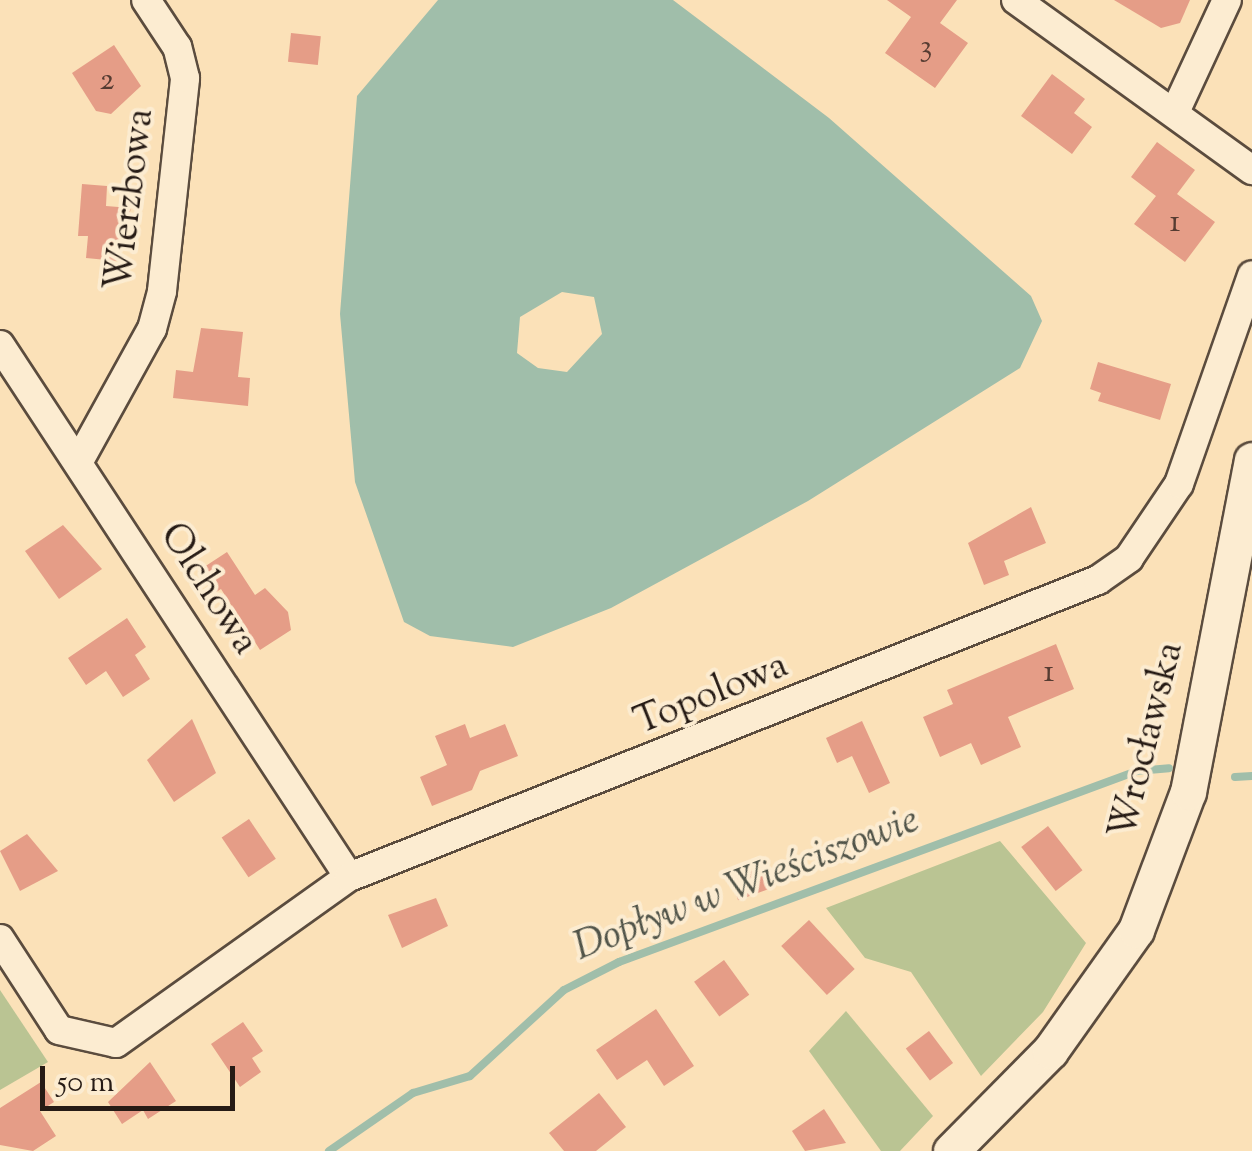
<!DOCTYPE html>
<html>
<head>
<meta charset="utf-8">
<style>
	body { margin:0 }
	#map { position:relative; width:1252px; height:1151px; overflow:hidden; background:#fbe1b8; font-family:"Sorts Mill Goudy",serif }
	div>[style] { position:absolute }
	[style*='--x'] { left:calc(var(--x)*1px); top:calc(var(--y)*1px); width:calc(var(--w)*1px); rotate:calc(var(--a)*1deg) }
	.green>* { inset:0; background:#bac493 }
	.water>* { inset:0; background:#a0beaa }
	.stream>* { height:8px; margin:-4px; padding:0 4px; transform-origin:4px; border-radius:4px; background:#a0beaa }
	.building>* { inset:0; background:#e59d87; transform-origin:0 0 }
	.roads { filter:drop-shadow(2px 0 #5b4c3e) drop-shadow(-2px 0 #5b4c3e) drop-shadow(0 2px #5b4c3e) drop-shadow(0 -2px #5b4c3e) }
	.minor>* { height:28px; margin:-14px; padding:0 14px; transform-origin:14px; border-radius:14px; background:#fcecd1 }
	.tertiary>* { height:35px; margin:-17.5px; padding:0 17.5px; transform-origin:17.5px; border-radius:17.5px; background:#fcecd1 }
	span { translate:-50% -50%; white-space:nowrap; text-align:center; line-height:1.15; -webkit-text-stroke:8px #fcecd1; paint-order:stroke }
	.number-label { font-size:32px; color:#563c32 }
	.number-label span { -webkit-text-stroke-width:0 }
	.street-label { font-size:38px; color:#261b15 }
	.water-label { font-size:40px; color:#515449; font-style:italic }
	.scale { position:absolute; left:40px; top:1066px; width:195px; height:45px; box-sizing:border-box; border:5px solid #261b15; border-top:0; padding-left:12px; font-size:30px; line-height:35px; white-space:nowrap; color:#261b15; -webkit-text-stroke:8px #fcecd1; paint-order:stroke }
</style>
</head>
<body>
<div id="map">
	<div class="green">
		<div style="clip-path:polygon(1000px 841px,1086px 943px,1043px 1012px,981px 1076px,911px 972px,865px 958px,826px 908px)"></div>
		<div style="clip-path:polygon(0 990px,48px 1062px,0 1090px)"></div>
		<div style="clip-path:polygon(846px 1011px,933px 1116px,900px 1151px,881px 1151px,809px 1051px)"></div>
	</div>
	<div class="water">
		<div style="clip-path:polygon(evenodd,438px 0,673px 0,829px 118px,1031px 296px,1042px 321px,1020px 368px,808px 501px,611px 608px,513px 647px,430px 636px,404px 622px,355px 482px,340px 314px,357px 96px,438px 0,562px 292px,594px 297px,602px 334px,567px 372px,538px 368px,517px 353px,520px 317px,562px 292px)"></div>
	</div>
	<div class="stream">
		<div style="--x:1235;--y:777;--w:17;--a:-3"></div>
		<div style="--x:329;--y:1151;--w:102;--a:-34.6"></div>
		<div style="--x:413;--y:1093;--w:59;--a:-16.6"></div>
		<div style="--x:470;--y:1076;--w:127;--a:-42.5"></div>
		<div style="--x:564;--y:990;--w:62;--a:-27"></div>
		<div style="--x:619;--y:962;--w:552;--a:-20.24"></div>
		<div style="--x:1137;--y:771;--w:32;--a:-5"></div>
	</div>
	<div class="building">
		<div style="clip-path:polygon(887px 0,957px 0,940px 23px,968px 43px,935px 88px,885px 53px,911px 17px)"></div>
		<div style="clip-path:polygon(1114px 0,1190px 0,1180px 23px,1161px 28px)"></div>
		<div style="left:291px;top:33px;width:30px;height:29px;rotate:6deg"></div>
		<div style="clip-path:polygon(114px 45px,141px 86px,111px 114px,96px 111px,72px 73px)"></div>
		<div style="clip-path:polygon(1052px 74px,1085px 99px,1074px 113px,1092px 127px,1072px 154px,1021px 116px)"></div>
		<div style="clip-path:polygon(1157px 142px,1195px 170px,1177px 194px,1215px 222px,1185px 262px,1134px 224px,1156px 196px,1131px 177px)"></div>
		<div style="clip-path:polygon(82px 184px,107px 186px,106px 206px,131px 208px,117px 261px,86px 258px,88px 236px,78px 236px)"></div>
		<div style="clip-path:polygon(201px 328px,243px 332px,238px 377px,250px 378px,248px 406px,173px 398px,176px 370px,193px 372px)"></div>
		<div style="clip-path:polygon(1098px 362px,1171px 384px,1160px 420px,1098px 401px,1101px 393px,1090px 389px)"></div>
		<div style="clip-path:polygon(1031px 507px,1046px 543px,1004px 561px,1009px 575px,984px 585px,968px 543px)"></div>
		<div style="clip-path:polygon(63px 525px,102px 569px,59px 599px,25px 551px)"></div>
		<div style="clip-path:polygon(227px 552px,255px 595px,265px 588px,288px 612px,291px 630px,260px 650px,221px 589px,213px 594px,198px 571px)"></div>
		<div style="clip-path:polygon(127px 618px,146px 647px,135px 655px,150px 679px,123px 697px,106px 671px,86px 685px,68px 658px)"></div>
		<div style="clip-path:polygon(1056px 644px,1074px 689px,1008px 717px,1021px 747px,981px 765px,971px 743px,940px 757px,923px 717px,953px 704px,947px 690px)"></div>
		<div style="clip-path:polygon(192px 719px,216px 773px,174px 802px,147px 760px)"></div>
		<div style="clip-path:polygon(862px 721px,890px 783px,869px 793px,852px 756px,837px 763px,826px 738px)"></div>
		<div style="clip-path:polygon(465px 724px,470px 738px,505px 724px,518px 756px,480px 771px,472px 790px,432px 806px,420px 777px,447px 765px,435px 736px)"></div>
		<div style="left:249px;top:819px;width:48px;height:33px;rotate:56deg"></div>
		<div style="left:1048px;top:826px;width:56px;height:34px;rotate:52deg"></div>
		<div style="clip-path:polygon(27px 834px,58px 871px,20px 891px,0 851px)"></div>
		<div style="left:765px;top:866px;width:23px;height:37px;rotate:70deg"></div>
		<div style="clip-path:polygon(436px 898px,448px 926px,402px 948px,388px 915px)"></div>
		<div style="left:809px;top:920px;width:67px;height:38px;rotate:47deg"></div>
		<div style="left:724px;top:960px;width:43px;height:37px;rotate:54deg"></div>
		<div style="clip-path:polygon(656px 1009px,694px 1066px,664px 1086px,647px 1060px,617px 1080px,596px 1050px)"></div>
		<div style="clip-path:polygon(243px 1022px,263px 1051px,252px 1058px,261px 1072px,240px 1087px,211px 1044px)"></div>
		<div style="left:929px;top:1031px;width:40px;height:29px;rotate:53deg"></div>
		<div style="clip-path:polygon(150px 1062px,176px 1101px,148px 1119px,143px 1110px,122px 1124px,108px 1102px)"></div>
		<div style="clip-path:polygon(41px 1082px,54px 1102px,40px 1111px,56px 1136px,33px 1151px,0 1145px,0 1108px)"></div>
		<div style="clip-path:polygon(599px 1093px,626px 1127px,596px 1151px,564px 1151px,549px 1133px)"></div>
		<div style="clip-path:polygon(824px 1109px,846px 1143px,805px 1151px,792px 1131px)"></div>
	</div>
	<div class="roads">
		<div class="minor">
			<div style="--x:1016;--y:0;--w:291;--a:35.8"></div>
			<div style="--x:1175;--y:112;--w:123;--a:-65.1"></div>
			<div style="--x:0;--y:345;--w:636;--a:56.73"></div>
			<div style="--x:79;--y:461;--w:151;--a:-61.1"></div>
			<div style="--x:152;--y:329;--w:39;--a:-75"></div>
			<div style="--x:162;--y:291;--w:214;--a:-83.8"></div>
			<div style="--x:185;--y:78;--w:32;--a:-104"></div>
			<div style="--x:177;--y:47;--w:56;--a:-123.4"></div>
			<div style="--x:0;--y:939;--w:108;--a:57"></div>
			<div style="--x:59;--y:1030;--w:58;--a:12.8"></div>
			<div style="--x:116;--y:1043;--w:286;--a:-35.5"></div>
			<div style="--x:349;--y:877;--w:806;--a:-21.63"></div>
			<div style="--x:1098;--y:580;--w:38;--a:-35"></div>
			<div style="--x:1129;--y:558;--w:89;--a:-56"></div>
			<div style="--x:1179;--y:484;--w:221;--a:-70.7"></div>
		</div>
		<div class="tertiary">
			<div style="--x:951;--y:1151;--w:141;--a:-45.3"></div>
			<div style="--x:1050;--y:1051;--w:148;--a:-54.6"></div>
			<div style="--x:1136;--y:930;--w:147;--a:-69.4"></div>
			<div style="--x:1188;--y:792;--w:338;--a:-79.1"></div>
		</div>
	</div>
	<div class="number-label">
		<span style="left:926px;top:48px">3</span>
		<span style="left:107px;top:81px">2</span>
		<span style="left:1175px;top:223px">1</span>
		<span style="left:1049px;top:673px">1</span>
	</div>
	<div class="street-label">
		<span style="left:132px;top:200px;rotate:-83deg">Wierzbowa</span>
		<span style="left:207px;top:590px;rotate:57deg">Olchowa</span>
		<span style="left:712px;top:696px;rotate:-22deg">Topolowa</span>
		<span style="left:1149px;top:741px;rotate:-76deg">Wrocławska</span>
	</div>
	<div class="water-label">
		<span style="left:747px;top:886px;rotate:-21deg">Dopływ w Wieściszowie</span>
	</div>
	<div class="scale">50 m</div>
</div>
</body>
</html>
